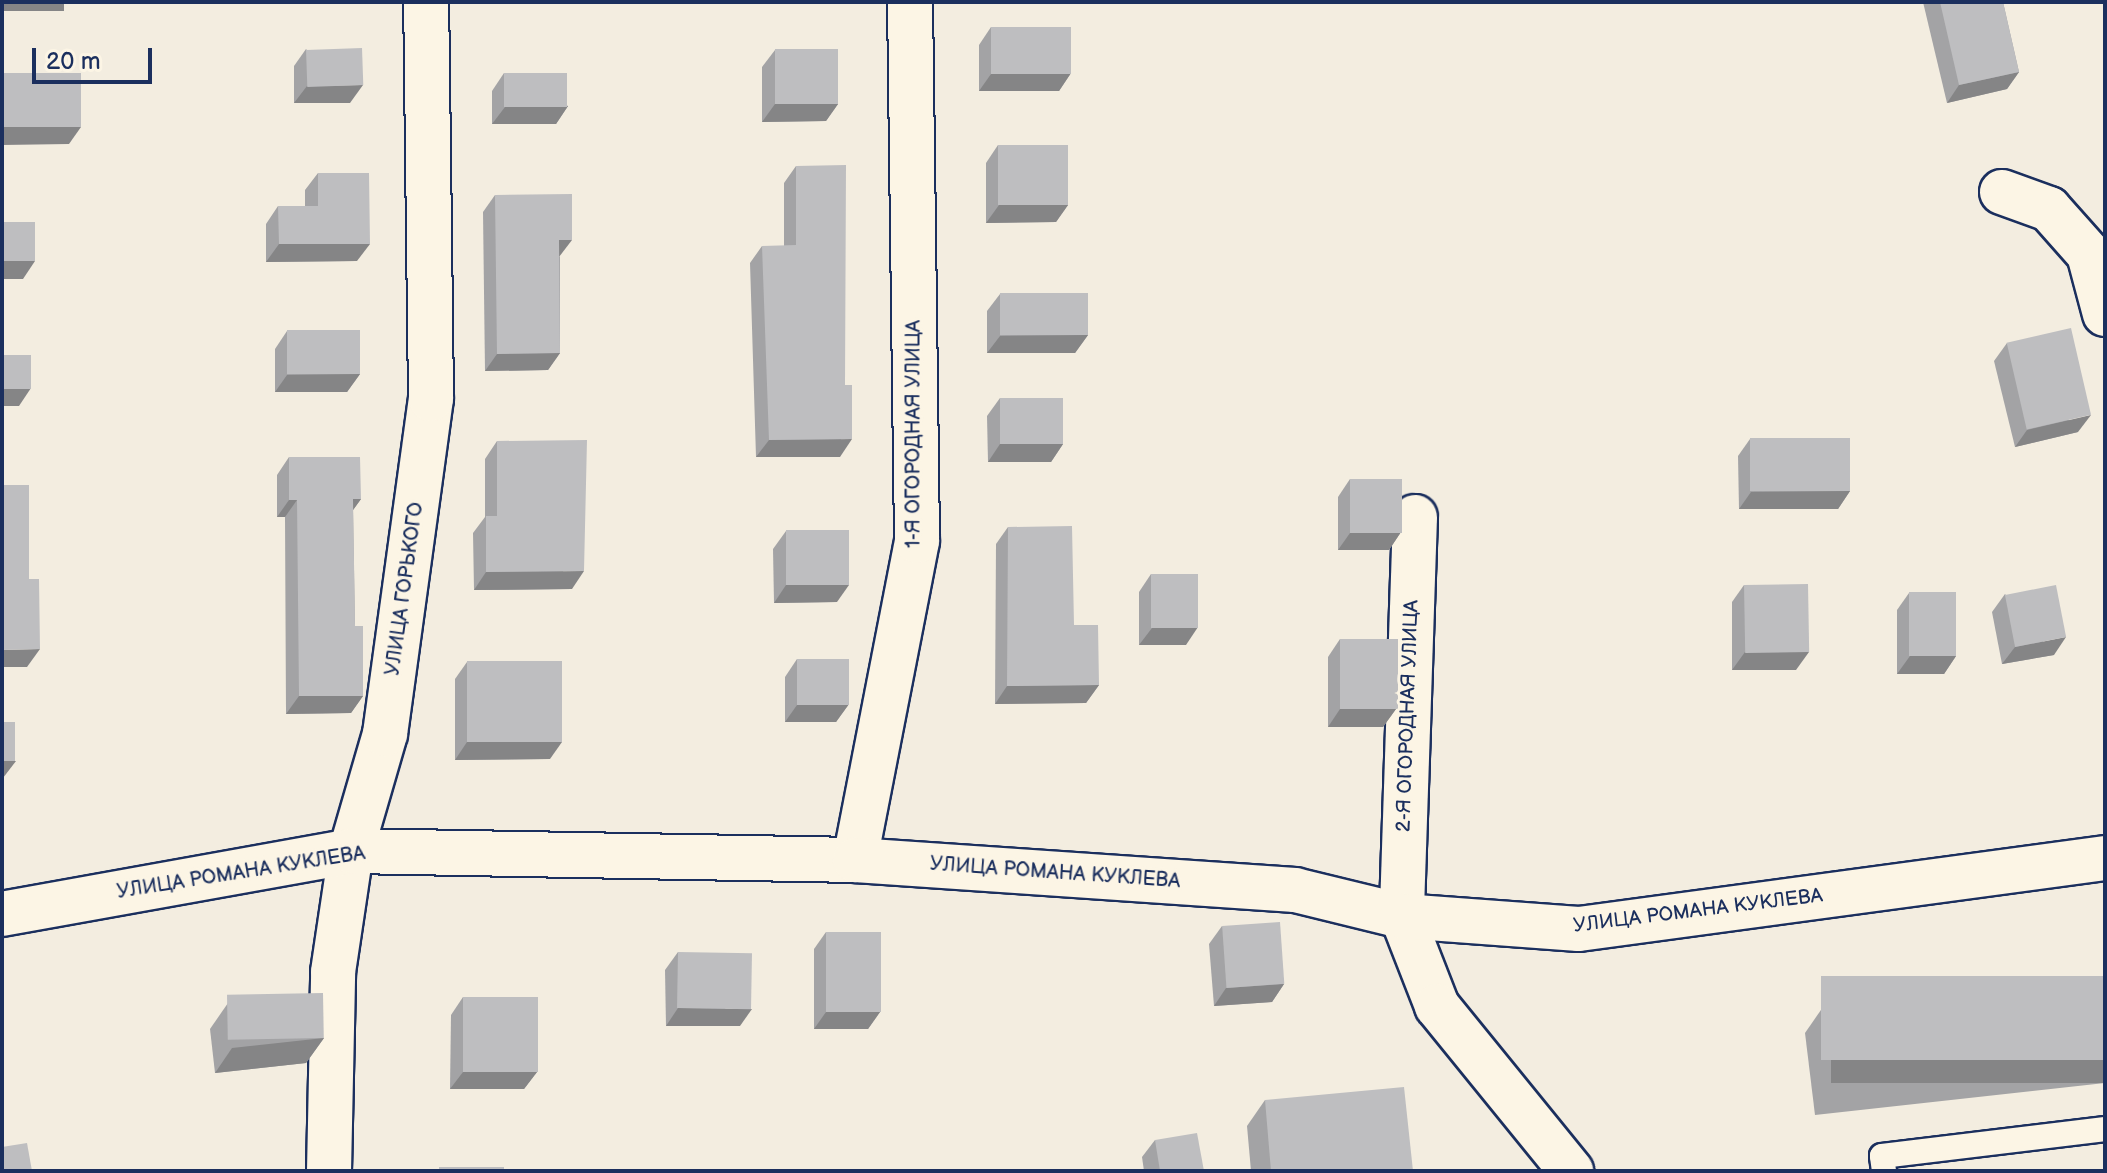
<!DOCTYPE html>
<html>
<head>
<meta charset="utf-8">
<style>
	body { margin:0 }
	#map { position:relative; width:2107px; height:1173px; overflow:hidden; background:#f3ede0; font-family:"Balsamiq Sans",sans-serif }
	div>[style] { position:absolute }
	[style*='--x'] { left:calc(var(--x)*1px); top:calc(var(--y)*1px); width:calc(var(--w)*1px); rotate:calc(var(--a)*1deg) }
	.roads { filter:drop-shadow(2px 0 #1b2f5e) drop-shadow(-2px 0 #1b2f5e) drop-shadow(0 2px #1b2f5e) drop-shadow(0 -2px #1b2f5e) }
	.lane>* { height:24px; margin:-12px; padding:0 12px; transform-origin:12px; border-radius:12px; background:#fcf5e5 }
	.street>* { height:44px; margin:-22px; padding:0 22px; transform-origin:22px; border-radius:22px; background:#fcf5e5 }
	.secondary>* { height:44px; margin:-22px; padding:0 22px; transform-origin:22px; border-radius:22px; background:#fcf5e5 }
	.wall>* { inset:0; background:#a3a3a5 }
	.shaded-wall>* { inset:0; background:#858586; transform-origin:0 0 }
	.building>* { inset:0; background:#bebec0; transform-origin:0 0 }
	span { translate:-50% -50%; white-space:nowrap; text-align:center; line-height:1.15; -webkit-text-stroke:6px #fcf5e5; paint-order:stroke }
	.street-label { font-size:20px; color:#1b2f5e }
	.frame { position:absolute; inset:0; border:4px solid #1b2f5e; pointer-events:none }
	.scale { position:absolute; left:32px; top:48px; width:120px; height:36px; box-sizing:border-box; border:4px solid #1b2f5e; border-top:0; padding-left:10px; font-size:24px; line-height:28px; white-space:nowrap; color:#1b2f5e; -webkit-text-stroke:6px #fcf5e5; paint-order:stroke }
</style>
</head>
<body>
<div id="map">
	<div class="roads">
		<div class="lane">
			<div style="--x:1884;--y:1171;--w:15;--a:-98"></div>
			<div style="--x:1882;--y:1156;--w:225;--a:-6.9"></div>
		</div>
		<div class="street">
			<div style="--x:2002;--y:192;--w:50;--a:19.9"></div>
			<div style="--x:2049;--y:209;--w:60;--a:48.4"></div>
			<div style="--x:2089;--y:254;--w:62;--a:75.1"></div>
			<div style="--x:1415;--y:517;--w:399;--a:91.9"></div>
			<div style="--x:1402;--y:916;--w:97;--a:68.7"></div>
			<div style="--x:1437;--y:1006;--w:213;--a:50.9"></div>
			<div style="--x:855;--y:860;--w:325;--a:-79"></div>
			<div style="--x:917;--y:541;--w:539;--a:-90.74"></div>
			<div style="--x:329;--y:1171;--w:199;--a:-88.8"></div>
			<div style="--x:333;--y:972;--w:122;--a:-81.5"></div>
			<div style="--x:351;--y:851;--w:122;--a:-73.8"></div>
			<div style="--x:385;--y:734;--w:338;--a:-82.2"></div>
			<div style="--x:431;--y:399;--w:397;--a:-90.7"></div>
		</div>
		<div class="secondary">
			<div style="--x:2;--y:914;--w:355;--a:-10.2"></div>
			<div style="--x:351;--y:851;--w:504;--a:1.02"></div>
			<div style="--x:855;--y:860;--w:441;--a:3.9"></div>
			<div style="--x:1295;--y:890;--w:110;--a:13.7"></div>
			<div style="--x:1402;--y:916;--w:177;--a:4.2"></div>
			<div style="--x:1579;--y:929;--w:531;--a:-7.69"></div>
		</div>
	</div>
	<div class="wall">
		<div style="clip-path:polygon(1923px 2px,2003px 2px,2019px 72px,2007px 89px,1947px 103px)"></div>
		<div style="clip-path:polygon(991px 27px,1071px 73px,1059px 91px,979px 91px,979px 45px)"></div>
		<div style="clip-path:polygon(306px 49px,350px 103px,294px 103px,294px 66px)"></div>
		<div style="clip-path:polygon(775px 50px,838px 104px,826px 121px,762px 122px,762px 67px)"></div>
		<div style="clip-path:polygon(504px 73px,568px 106px,556px 124px,492px 124px,492px 91px)"></div>
		<div style="clip-path:polygon(998px 145px,1068px 205px,1056px 222px,986px 223px,986px 163px)"></div>
		<div style="clip-path:polygon(796px 166px,845px 385px,840px 457px,756px 457px,750px 263px,762px 246px,784px 246px,784px 183px)"></div>
		<div style="clip-path:polygon(318px 173px,357px 261px,266px 262px,266px 224px,278px 206px,305px 206px,305px 190px)"></div>
		<div style="clip-path:polygon(495px 195px,560px 257px,560px 353px,548px 370px,485px 371px,483px 212px)"></div>
		<div style="clip-path:polygon(1000px 294px,1088px 335px,1075px 353px,987px 353px,987px 311px)"></div>
		<div style="clip-path:polygon(287px 331px,360px 374px,347px 392px,275px 392px,275px 349px)"></div>
		<div style="clip-path:polygon(2007px 343px,2078px 432px,2015px 447px,1994px 361px)"></div>
		<div style="clip-path:polygon(1000px 398px,1063px 444px,1051px 462px,988px 462px,987px 416px)"></div>
		<div style="clip-path:polygon(1750px 439px,1850px 491px,1838px 509px,1739px 509px,1738px 456px)"></div>
		<div style="clip-path:polygon(497px 441px,572px 589px,474px 590px,473px 533px,485px 517px,485px 459px)"></div>
		<div style="clip-path:polygon(289px 457px,361px 499px,353px 510px,355px 626px,363px 696px,351px 713px,286px 714px,285px 517px,277px 517px,277px 475px)"></div>
		<div style="clip-path:polygon(1350px 479px,1401px 532px,1389px 550px,1338px 550px,1338px 497px)"></div>
		<div style="clip-path:polygon(1008px 527px,1074px 625px,1099px 685px,1086px 703px,995px 704px,996px 544px)"></div>
		<div style="clip-path:polygon(786px 531px,837px 602px,774px 603px,773px 549px)"></div>
		<div style="clip-path:polygon(1151px 574px,1186px 645px,1139px 645px,1139px 592px)"></div>
		<div style="clip-path:polygon(1744px 585px,1796px 670px,1732px 670px,1732px 602px)"></div>
		<div style="clip-path:polygon(1909px 593px,1956px 656px,1944px 674px,1897px 674px,1897px 610px)"></div>
		<div style="clip-path:polygon(2005px 594px,2054px 655px,2002px 664px,1992px 612px)"></div>
		<div style="clip-path:polygon(1340px 639px,1396px 709px,1383px 727px,1328px 727px,1328px 657px)"></div>
		<div style="clip-path:polygon(797px 659px,849px 704px,836px 722px,785px 722px,785px 677px)"></div>
		<div style="clip-path:polygon(467px 662px,550px 759px,455px 760px,455px 679px)"></div>
		<div style="clip-path:polygon(1222px 926px,1284px 984px,1272px 1002px,1214px 1006px,1209px 944px)"></div>
		<div style="clip-path:polygon(826px 932px,880px 1012px,868px 1029px,814px 1029px,814px 949px)"></div>
		<div style="clip-path:polygon(678px 952px,740px 1026px,666px 1026px,665px 970px)"></div>
		<div style="clip-path:polygon(2105px 976px,2105px 1083px,1815px 1115px,1805px 1033px,1823px 1007px)"></div>
		<div style="clip-path:polygon(463px 997px,537px 1072px,524px 1089px,450px 1089px,451px 1015px)"></div>
		<div style="clip-path:polygon(228px 1003px,324px 1038px,306px 1063px,215px 1073px,210px 1029px)"></div>
		<div style="clip-path:polygon(1265px 1100px,1413px 1171px,1251px 1171px,1247px 1126px)"></div>
		<div style="clip-path:polygon(1155px 1140px,1204px 1171px,1144px 1171px,1142px 1157px)"></div>
	</div>
	<div class="shaded-wall">
		<div style="left:2px;top:2px;width:62px;height:9px"></div>
		<div style="clip-path:polygon(2019px 72px,2007px 89px,1947px 103px,1959px 85px)"></div>
		<div style="clip-path:polygon(1071px 73px,1059px 91px,979px 91px,991px 74px)"></div>
		<div style="clip-path:polygon(363px 85px,350px 103px,294px 103px,307px 86px)"></div>
		<div style="clip-path:polygon(775px 104px,838px 104px,826px 121px,762px 122px)"></div>
		<div style="clip-path:polygon(568px 106px,556px 124px,492px 124px,505px 107px)"></div>
		<div style="clip-path:polygon(2px 127px,81px 127px,69px 144px,2px 145px)"></div>
		<div style="clip-path:polygon(999px 205px,1068px 205px,1056px 222px,986px 223px)"></div>
		<div style="clip-path:polygon(559px 240px,572px 240px,559px 257px)"></div>
		<div style="clip-path:polygon(279px 244px,370px 244px,357px 261px,266px 262px)"></div>
		<div style="clip-path:polygon(2px 261px,35px 261px,23px 279px,2px 279px)"></div>
		<div style="clip-path:polygon(1088px 335px,1075px 353px,987px 353px,1000px 336px)"></div>
		<div style="clip-path:polygon(560px 353px,548px 370px,485px 371px,497px 354px)"></div>
		<div style="clip-path:polygon(360px 374px,347px 392px,275px 392px,287px 375px)"></div>
		<div style="clip-path:polygon(31px 388px,19px 406px,2px 406px,2px 389px)"></div>
		<div style="clip-path:polygon(2091px 415px,2078px 432px,2015px 447px,2027px 430px)"></div>
		<div style="clip-path:polygon(852px 439px,840px 457px,756px 457px,769px 440px)"></div>
		<div style="clip-path:polygon(1000px 444px,1063px 444px,1051px 462px,988px 462px)"></div>
		<div style="clip-path:polygon(1850px 491px,1838px 509px,1739px 509px,1751px 492px)"></div>
		<div style="clip-path:polygon(353px 499px,361px 499px,348px 517px)"></div>
		<div style="clip-path:polygon(289px 500px,297px 500px,285px 517px,277px 517px)"></div>
		<div style="clip-path:polygon(1401px 532px,1389px 550px,1338px 550px,1350px 533px)"></div>
		<div style="clip-path:polygon(584px 571px,572px 589px,474px 590px,486px 572px)"></div>
		<div style="clip-path:polygon(786px 585px,849px 585px,837px 602px,774px 603px)"></div>
		<div style="clip-path:polygon(1198px 627px,1186px 645px,1139px 645px,1152px 628px)"></div>
		<div style="clip-path:polygon(2066px 637px,2054px 655px,2002px 664px,2015px 647px)"></div>
		<div style="clip-path:polygon(40px 649px,27px 667px,2px 667px,2px 650px)"></div>
		<div style="clip-path:polygon(1745px 652px,1809px 652px,1796px 670px,1732px 670px)"></div>
		<div style="clip-path:polygon(1910px 656px,1956px 656px,1944px 674px,1897px 674px)"></div>
		<div style="clip-path:polygon(1099px 685px,1086px 703px,995px 704px,1007px 686px)"></div>
		<div style="clip-path:polygon(299px 696px,363px 696px,351px 713px,286px 714px)"></div>
		<div style="clip-path:polygon(849px 704px,836px 722px,785px 722px,797px 705px)"></div>
		<div style="clip-path:polygon(1340px 709px,1396px 709px,1383px 727px,1328px 727px)"></div>
		<div style="clip-path:polygon(467px 742px,562px 742px,550px 759px,455px 760px)"></div>
		<div style="clip-path:polygon(2px 761px,16px 761px,3px 778px,2px 778px)"></div>
		<div style="clip-path:polygon(1284px 984px,1272px 1002px,1214px 1006px,1226px 988px)"></div>
		<div style="clip-path:polygon(678px 1008px,752px 1009px,740px 1026px,666px 1026px)"></div>
		<div style="clip-path:polygon(826px 1012px,880px 1012px,868px 1029px,814px 1029px)"></div>
		<div style="clip-path:polygon(324px 1038px,306px 1063px,215px 1073px,232px 1048px)"></div>
		<div style="left:2105px;top:1060px;width:23px;height:274px;rotate:90deg"></div>
		<div style="clip-path:polygon(463px 1072px,537px 1072px,524px 1089px,450px 1089px)"></div>
	</div>
	<div class="building">
		<div style="clip-path:polygon(1940px 2px,2003px 2px,2019px 72px,1959px 85px)"></div>
		<div style="left:991px;top:27px;width:80px;height:47px"></div>
		<div style="left:362px;top:48px;width:37px;height:56px;rotate:88deg"></div>
		<div style="left:838px;top:49px;width:55px;height:63px;rotate:90deg"></div>
		<div style="left:81px;top:73px;width:54px;height:79px;rotate:90deg"></div>
		<div style="left:504px;top:73px;width:63px;height:34px"></div>
		<div style="left:998px;top:145px;width:70px;height:60px"></div>
		<div style="clip-path:polygon(846px 165px,845px 385px,852px 385px,852px 439px,769px 440px,762px 246px,796px 245px,796px 166px)"></div>
		<div style="clip-path:polygon(318px 173px,369px 173px,370px 244px,279px 244px,278px 206px,318px 206px)"></div>
		<div style="clip-path:polygon(572px 194px,572px 240px,559px 240px,560px 353px,497px 354px,495px 195px)"></div>
		<div style="left:2px;top:222px;width:33px;height:39px"></div>
		<div style="left:1088px;top:293px;width:42px;height:88px;rotate:90deg"></div>
		<div style="left:2071px;top:328px;width:89px;height:66px;rotate:77deg"></div>
		<div style="left:360px;top:330px;width:44px;height:73px;rotate:90deg"></div>
		<div style="left:2px;top:355px;width:29px;height:34px"></div>
		<div style="left:1000px;top:398px;width:63px;height:46px"></div>
		<div style="left:1850px;top:438px;width:53px;height:100px;rotate:90deg"></div>
		<div style="clip-path:polygon(587px 440px,584px 571px,486px 572px,486px 516px,497px 516px,497px 441px)"></div>
		<div style="clip-path:polygon(289px 457px,360px 457px,361px 499px,353px 499px,355px 626px,363px 626px,363px 696px,299px 696px,297px 500px,289px 500px)"></div>
		<div style="left:1350px;top:479px;width:52px;height:54px"></div>
		<div style="clip-path:polygon(2px 485px,29px 485px,29px 579px,39px 579px,40px 649px,2px 650px)"></div>
		<div style="clip-path:polygon(1072px 526px,1074px 625px,1098px 625px,1099px 685px,1007px 686px,1008px 527px)"></div>
		<div style="left:849px;top:530px;width:55px;height:63px;rotate:90deg"></div>
		<div style="left:1151px;top:574px;width:47px;height:54px"></div>
		<div style="left:1808px;top:584px;width:68px;height:64px;rotate:89deg"></div>
		<div style="left:2056px;top:585px;width:53px;height:52px;rotate:79deg"></div>
		<div style="left:1956px;top:592px;width:64px;height:47px;rotate:90deg"></div>
		<div style="left:1340px;top:639px;width:58px;height:70px"></div>
		<div style="left:797px;top:659px;width:52px;height:46px"></div>
		<div style="left:562px;top:661px;width:81px;height:95px;rotate:90deg"></div>
		<div style="left:2px;top:722px;width:13px;height:39px"></div>
		<div style="left:1280px;top:922px;width:62px;height:58px;rotate:86deg"></div>
		<div style="left:826px;top:932px;width:55px;height:80px"></div>
		<div style="left:678px;top:952px;width:74px;height:56px;rotate:1deg"></div>
		<div style="left:2105px;top:976px;width:84px;height:284px;rotate:90deg"></div>
		<div style="left:323px;top:993px;width:45px;height:96px;rotate:89deg"></div>
		<div style="left:463px;top:997px;width:75px;height:75px"></div>
		<div style="clip-path:polygon(1404px 1087px,1413px 1171px,1271px 1171px,1265px 1100px)"></div>
		<div style="clip-path:polygon(1197px 1133px,1204px 1171px,1160px 1171px,1155px 1140px)"></div>
		<div style="clip-path:polygon(27px 1143px,32px 1171px,2px 1171px,2px 1147px)"></div>
		<div style="left:439px;top:1167px;width:65px;height:4px"></div>
	</div>
	<div class="street-label">
		<span style="left:914px;top:434px;rotate:-90deg">1-Я ОГОРОДНАЯ УЛИЦА</span>
		<span style="left:405px;top:589px;rotate:-82deg">УЛИЦА ГОРЬКОГО</span>
		<span style="left:1408px;top:716px;rotate:-88deg">2-Я ОГОРОДНАЯ УЛИЦА</span>
		<span style="left:241px;top:873px;rotate:-9deg">УЛИЦА РОМАНА КУКЛЕВА</span>
		<span style="left:1055px;top:873px;rotate:4deg">УЛИЦА РОМАНА КУКЛЕВА</span>
		<span style="left:1698px;top:911px;rotate:-7deg">УЛИЦА РОМАНА КУКЛЕВА</span>
	</div>
	<div class="frame"></div>
	<div class="scale">20 m</div>
</div>
</body>
</html>
